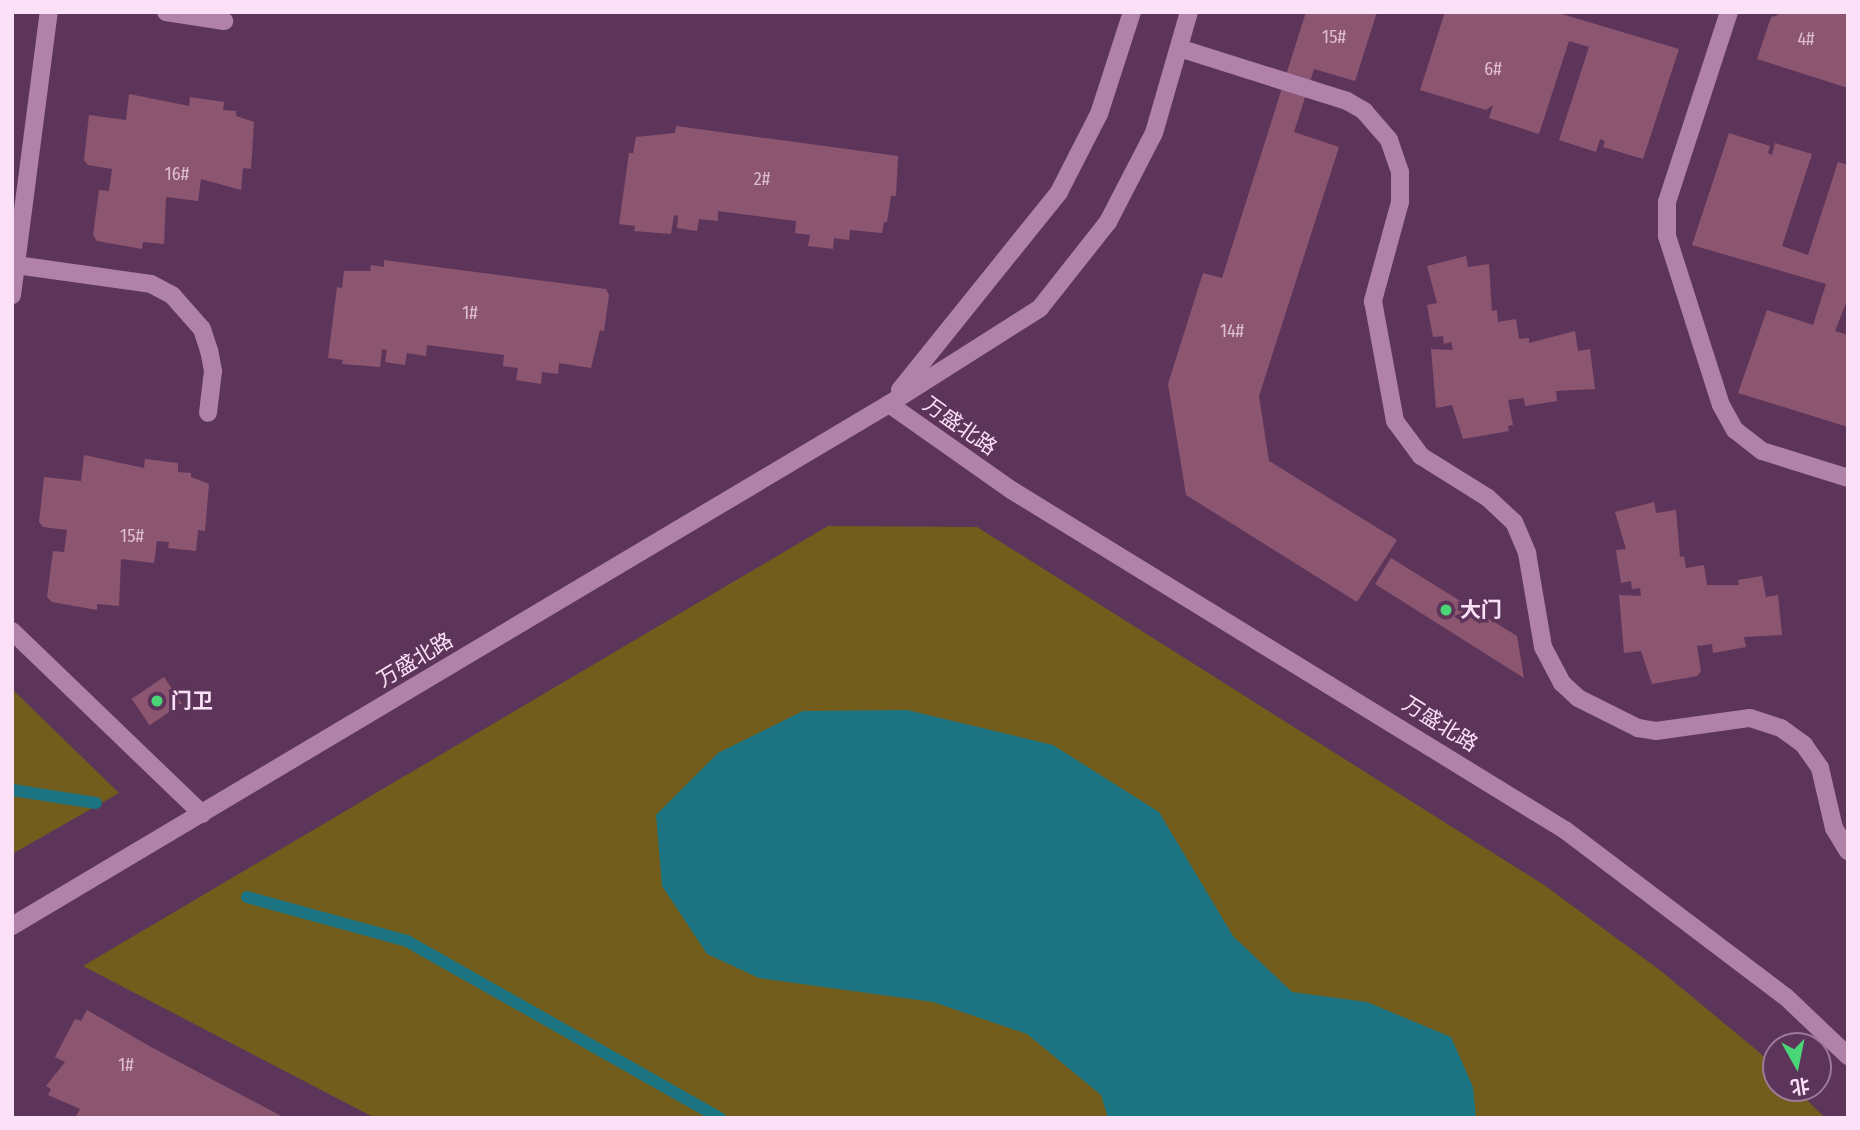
<!DOCTYPE html>
<html>
<head>
<meta charset="utf-8">
<style>
	body { margin:0 }
	#map { position:relative; width:1860px; height:1130px; overflow:hidden; background:#5e355a; font-family:"Fira Sans Condensed","Noto Sans SC",sans-serif }
	div>[style] { position:absolute }
	[style*='--x'] { left:calc(var(--x)*1px); top:calc(var(--y)*1px); width:calc(var(--w)*1px); rotate:calc(var(--a)*1deg) }
	.green>* { inset:0; background:#725d1c }
	.water>* { inset:0; background:#1c7381 }
	.stream>* { height:12px; margin:-6px; padding:0 6px; transform-origin:6px; border-radius:6px; background:#1c7381 }
	.building>* { inset:0; background:#8c5670; transform-origin:0 0 }
	.minor>* { height:18px; margin:-9px; padding:0 9px; transform-origin:9px; border-radius:9px; background:#b082aa }
	.dots>* { width:19px; height:19px; translate:-50% -50%; box-sizing:border-box; border:4px solid #5e355a; border-radius:50% }
	span { translate:-50% -50%; white-space:nowrap; text-align:center; line-height:1.15; -webkit-text-stroke:7px #5e355a; paint-order:stroke }
	.number-label { font-size:18px; color:#dfbed5 }
	.number-label span { -webkit-text-stroke-width:0 }
	.street-label { font-size:21px; color:#fbe1f7 }
	.poi-label { font-size:21px; color:#fbe1f7; font-weight:700 }
	.left { translate:0 -50%; text-align:left }
	.frame { position:absolute; inset:0; border:14px solid #fbe1f7; pointer-events:none }
	.north { position:absolute; left:1762px; top:1032px; width:70px; height:70px; box-sizing:border-box; background:#5e355a; border:2px solid #9d7a99; border-radius:50%; rotate:171deg; font-size:19px; font-weight:700; line-height:28px; text-align:center; color:#fbe1f7 }
	.north::after { content:''; display:block; margin:auto; width:24px; height:32px; background:#4ad677; clip-path:polygon(50% 0,100% 100%,50% 72%,0 100%) }
</style>
</head>
<body>
<div id="map">
	<div class="green">
		<div style="clip-path:polygon(828px 526px,977px 527px,1544px 885px,1661px 971px,1760px 1053px,1776px 1069px,1776px 1088px,1795px 1088px,1825px 1118px,375px 1118px,83px 966px)"></div>
		<div style="clip-path:polygon(12px 689px,119px 793px,12px 854px)"></div>
	</div>
	<div class="water">
		<div style="clip-path:polygon(907px 710px,1053px 745px,1159px 812px,1233px 936px,1292px 992px,1367px 1002px,1451px 1037px,1473px 1087px,1476px 1118px,1108px 1118px,1101px 1095px,1027px 1034px,933px 1002px,759px 978px,707px 954px,662px 886px,656px 815px,718px 753px,803px 711px)"></div>
	</div>
	<div class="stream">
		<div style="--x:12;--y:790;--w:85;--a:8.8"></div>
		<div style="--x:247;--y:897;--w:166;--a:15.4"></div>
		<div style="--x:407;--y:941;--w:360;--a:29.5"></div>
	</div>
	<div class="building">
		<div style="clip-path:polygon(1306px 12px,1377px 12px,1355px 81px,1314px 69px,1294px 132px,1339px 147px,1259px 396px,1269px 461px,1397px 540px,1357px 602px,1186px 495px,1168px 384px,1203px 273px,1222px 278px)"></div>
		<div style="clip-path:polygon(1445px 12px,1555px 12px,1679px 49px,1643px 159px,1603px 147px,1605px 141px,1600px 139px,1596px 152px,1559px 140px,1589px 47px,1569px 41px,1539px 134px,1489px 118px,1493px 105px,1486px 110px,1420px 90px)"></div>
		<div style="clip-path:polygon(1770px 12px,1848px 12px,1848px 88px,1757px 59px,1771px 17px,1779px 15px)"></div>
		<div style="clip-path:polygon(129px 94px,189px 106px,190px 97px,224px 102px,223px 110px,236px 111px,236px 116px,254px 122px,251px 169px,243px 168px,241px 190px,201px 179px,198px 201px,166px 197px,164px 244px,143px 242px,142px 249px,97px 241px,93px 235px,99px 190px,109px 191px,112px 169px,88px 165px,84px 160px,89px 115px,126px 120px)"></div>
		<div style="clip-path:polygon(676px 126px,898px 156px,896px 196px,891px 196px,887px 222px,884px 222px,882px 233px,850px 230px,849px 240px,834px 238px,833px 249px,808px 246px,810px 235px,795px 233px,796px 221px,718px 211px,718px 221px,699px 219px,697px 231px,677px 228px,678px 216px,674px 215px,671px 234px,634px 231px,635px 226px,619px 224px,629px 153px,633px 153px,636px 137px,675px 133px)"></div>
		<div style="clip-path:polygon(1729px 133px,1770px 146px,1768px 153px,1772px 155px,1775px 143px,1812px 154px,1782px 246px,1808px 255px,1838px 162px,1848px 165px,1848px 298px,1835px 331px,1848px 335px,1848px 427px,1738px 393px,1767px 310px,1813px 325px,1826px 284px,1692px 245px)"></div>
		<div style="clip-path:polygon(1466px 256px,1468px 267px,1489px 264px,1492px 311px,1497px 310px,1498px 322px,1516px 319px,1519px 339px,1529px 338px,1529px 343px,1575px 331px,1578px 351px,1590px 349px,1595px 389px,1556px 391px,1557px 401px,1525px 406px,1524px 398px,1508px 400px,1513px 425px,1508px 426px,1509px 431px,1463px 439px,1452px 405px,1436px 408px,1431px 349px,1453px 350px,1451px 342px,1444px 344px,1443px 336px,1433px 337px,1427px 305px,1437px 303px,1427px 266px)"></div>
		<div style="clip-path:polygon(384px 260px,606px 289px,609px 295px,604px 331px,600px 330px,591px 368px,559px 363px,558px 374px,542px 372px,541px 384px,516px 380px,518px 368px,503px 366px,504px 355px,427px 345px,426px 356px,407px 353px,405px 365px,385px 362px,387px 350px,382px 349px,380px 367px,342px 364px,343px 360px,328px 358px,337px 287px,342px 288px,344px 271px,370px 271px,371px 265px,384px 267px)"></div>
		<div style="clip-path:polygon(84px 455px,144px 468px,145px 459px,178px 463px,178px 472px,191px 473px,191px 477px,209px 484px,205px 531px,198px 530px,196px 551px,168px 548px,169px 542px,157px 541px,154px 563px,121px 559px,119px 606px,97px 604px,97px 610px,52px 602px,47px 597px,53px 551px,64px 552px,67px 530px,43px 527px,39px 522px,44px 477px,81px 481px)"></div>
		<div style="clip-path:polygon(1654px 502px,1656px 513px,1676px 510px,1680px 557px,1684px 556px,1686px 568px,1704px 565px,1707px 585px,1739px 585px,1738px 580px,1762px 576px,1766px 597px,1778px 595px,1782px 635px,1744px 637px,1746px 647px,1713px 653px,1712px 644px,1697px 646px,1701px 671px,1697px 676px,1652px 684px,1641px 651px,1624px 653px,1619px 595px,1641px 596px,1640px 588px,1632px 589px,1631px 581px,1621px 583px,1616px 550px,1626px 549px,1615px 512px)"></div>
		<div style="clip-path:polygon(1391px 558px,1517px 636px,1524px 678px,1375px 584px)"></div>
		<div style="left:164px;top:677px;width:32px;height:39px;rotate:56deg"></div>
		<div style="clip-path:polygon(87px 1010px,151px 1047px,285px 1118px,75px 1118px,80px 1109px,48px 1095px,51px 1089px,46px 1086px,65px 1062px,55px 1057px,75px 1019px,81px 1021px)"></div>
	</div>
	<div class="minor">
		<div style="--x:166;--y:12;--w:59;--a:8.8"></div>
		<div style="--x:1729;--y:12;--w:200;--a:108.1"></div>
		<div style="--x:1667;--y:202;--w:34;--a:90"></div>
		<div style="--x:1667;--y:236;--w:177;--a:72.3"></div>
		<div style="--x:1721;--y:405;--w:29;--a:61"></div>
		<div style="--x:1735;--y:430;--w:34;--a:38"></div>
		<div style="--x:1762;--y:451;--w:90;--a:17.4"></div>
		<div style="--x:1179;--y:48;--w:176;--a:17.5"></div>
		<div style="--x:1347;--y:101;--w:20;--a:30"></div>
		<div style="--x:1364;--y:111;--w:38;--a:49"></div>
		<div style="--x:1389;--y:140;--w:34;--a:71"></div>
		<div style="--x:1400;--y:172;--w:30;--a:90"></div>
		<div style="--x:1400;--y:202;--w:103;--a:105.3"></div>
		<div style="--x:1373;--y:301;--w:122;--a:79.6"></div>
		<div style="--x:1395;--y:421;--w:44;--a:53.4"></div>
		<div style="--x:1421;--y:456;--w:79;--a:32.1"></div>
		<div style="--x:1488;--y:498;--w:35;--a:43"></div>
		<div style="--x:1514;--y:522;--w:34;--a:67"></div>
		<div style="--x:1527;--y:553;--w:95;--a:80.3"></div>
		<div style="--x:1543;--y:647;--w:41;--a:62.2"></div>
		<div style="--x:1562;--y:683;--w:22;--a:43"></div>
		<div style="--x:1578;--y:698;--w:67;--a:26.6"></div>
		<div style="--x:1638;--y:728;--w:18;--a:9"></div>
		<div style="--x:1656;--y:731;--w:95;--a:-7.9"></div>
		<div style="--x:1750;--y:718;--w:33;--a:18"></div>
		<div style="--x:1781;--y:728;--w:29;--a:36"></div>
		<div style="--x:1804;--y:745;--w:28;--a:55"></div>
		<div style="--x:1820;--y:768;--w:62;--a:76.9"></div>
		<div style="--x:1834;--y:828;--w:27;--a:59"></div>
		<div style="--x:16;--y:265;--w:136;--a:8"></div>
		<div style="--x:151;--y:284;--w:24;--a:28"></div>
		<div style="--x:172;--y:295;--w:45;--a:48.6"></div>
		<div style="--x:202;--y:329;--w:22;--a:72"></div>
		<div style="--x:209;--y:350;--w:21;--a:79"></div>
		<div style="--x:213;--y:371;--w:42;--a:96.8"></div>
		<div style="--x:12;--y:295;--w:285;--a:-82.6"></div>
		<div style="--x:900;--y:390;--w:254;--a:-51.2"></div>
		<div style="--x:1059;--y:192;--w:88;--a:-62.9"></div>
		<div style="--x:1099;--y:114;--w:107;--a:-72.1"></div>
		<div style="--x:889;--y:404;--w:151;--a:35.1"></div>
		<div style="--x:1013;--y:491;--w:648;--a:31.56"></div>
		<div style="--x:1565;--y:830;--w:277;--a:37.1"></div>
		<div style="--x:1786;--y:997;--w:86;--a:43.6"></div>
		<div style="--x:12;--y:631;--w:264;--a:43.9"></div>
		<div style="--x:12;--y:926;--w:1021;--a:-30.76"></div>
		<div style="--x:889;--y:404;--w:179;--a:-32.4"></div>
		<div style="--x:1040;--y:308;--w:110;--a:-51.7"></div>
		<div style="--x:1108;--y:222;--w:100;--a:-62.7"></div>
		<div style="--x:1154;--y:133;--w:126;--a:-73.9"></div>
	</div>
	<div class="dots">
		<div style="left:1446px;top:610px;background:#4ad677"></div>
		<div style="left:157px;top:701px;background:#4ad677"></div>
	</div>
	<div class="number-label">
		<span style="left:1334px;top:37px">15#</span>
		<span style="left:1806px;top:39px">4#</span>
		<span style="left:1493px;top:69px">6#</span>
		<span style="left:177px;top:174px">16#</span>
		<span style="left:762px;top:179px">2#</span>
		<span style="left:470px;top:313px">1#</span>
		<span style="left:1232px;top:331px">14#</span>
		<span style="left:132px;top:536px">15#</span>
		<span style="left:126px;top:1065px">1#</span>
	</div>
	<div class="street-label">
		<span style="left:960px;top:426px;rotate:35deg">万盛北路</span>
		<span style="left:415px;top:660px;rotate:-31deg">万盛北路</span>
		<span style="left:1440px;top:724px;rotate:32deg">万盛北路</span>
	</div>
	<div class="poi-label">
		<span class="left" style="left:1460px;top:610px">大门</span>
		<span class="left" style="left:171px;top:701px">门卫</span>
	</div>
	<div class="frame"></div>
	<div class="north">北</div>
</div>
</body>
</html>
